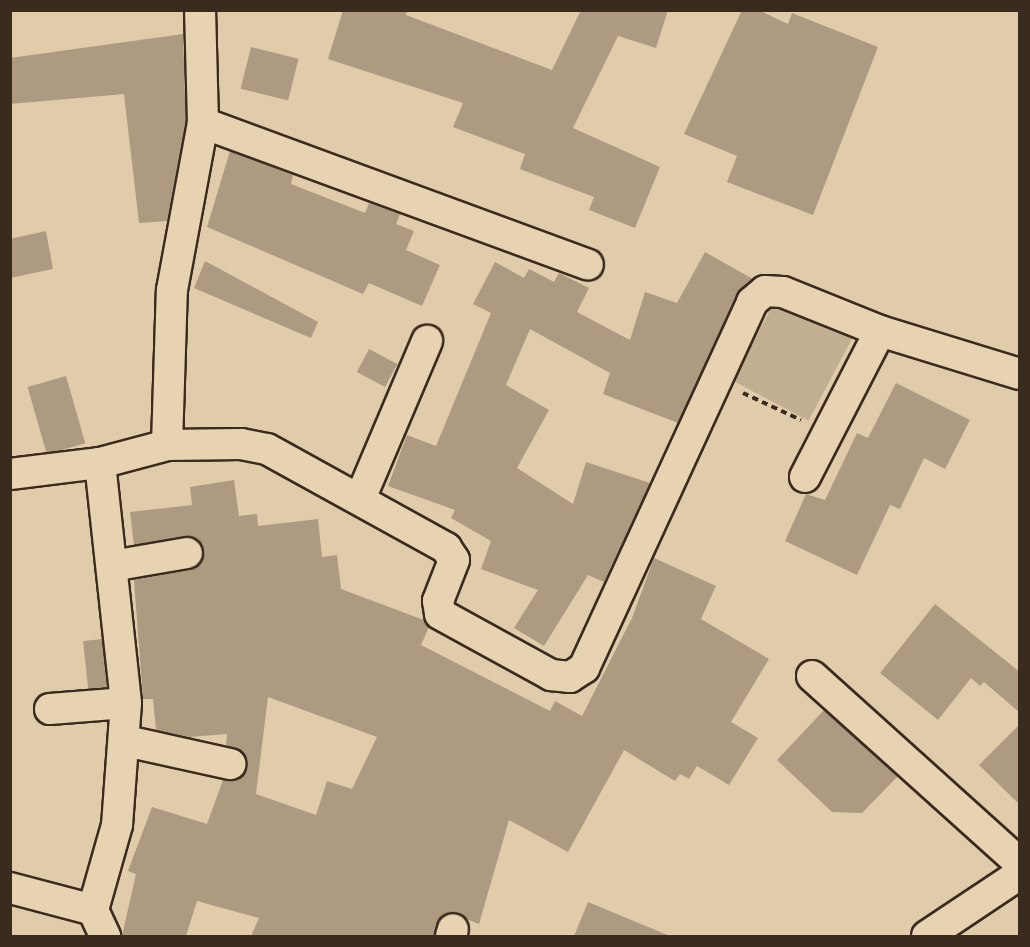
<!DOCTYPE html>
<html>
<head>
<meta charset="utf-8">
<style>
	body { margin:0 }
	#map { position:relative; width:1030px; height:947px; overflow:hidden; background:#e0ccab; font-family:"Playpen Sans",sans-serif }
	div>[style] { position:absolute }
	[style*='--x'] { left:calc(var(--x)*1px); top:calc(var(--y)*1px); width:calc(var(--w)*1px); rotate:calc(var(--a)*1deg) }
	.green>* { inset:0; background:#c2ae91; transform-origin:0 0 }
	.building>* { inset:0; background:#ad9a80; transform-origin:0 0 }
	.path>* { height:4px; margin-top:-2px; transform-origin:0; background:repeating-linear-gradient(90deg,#3b2a1e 0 6px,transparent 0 10.5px) }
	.roads { filter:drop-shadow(2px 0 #3b2a1e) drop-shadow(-2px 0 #3b2a1e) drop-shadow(0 2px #3b2a1e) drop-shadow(0 -2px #3b2a1e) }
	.minor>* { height:30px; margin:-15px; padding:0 15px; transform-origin:15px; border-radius:15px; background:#e7d3b1 }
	span { translate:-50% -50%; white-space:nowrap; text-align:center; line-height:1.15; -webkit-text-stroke:4.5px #e7d3b1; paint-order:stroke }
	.frame { position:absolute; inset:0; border:12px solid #3b2a1e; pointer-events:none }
</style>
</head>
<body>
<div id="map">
	<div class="green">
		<div style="left:779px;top:293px;width:86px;height:99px;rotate:28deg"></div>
	</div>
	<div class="building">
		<div style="clip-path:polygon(343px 10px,407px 10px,406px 15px,552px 70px,581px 10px,668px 10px,656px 48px,618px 36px,573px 128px,660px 167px,635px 228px,589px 210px,594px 197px,520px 169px,525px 154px,453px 127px,463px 103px,328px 59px)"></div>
		<div style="clip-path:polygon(742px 10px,758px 10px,788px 24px,792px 13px,878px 47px,813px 215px,727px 182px,737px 156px,684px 134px)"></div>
		<div style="clip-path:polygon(183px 34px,186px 122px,167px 221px,139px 223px,124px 94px,10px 104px,10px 58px)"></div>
		<div style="left:251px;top:47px;width:49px;height:43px;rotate:14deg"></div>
		<div style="clip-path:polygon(230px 151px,293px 175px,291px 184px,365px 213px,369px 203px,400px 214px,396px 224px,414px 231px,406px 250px,440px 265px,422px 306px,369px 283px,363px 294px,207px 227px)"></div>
		<div style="clip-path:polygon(46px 231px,53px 269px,10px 278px,10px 239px)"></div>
		<div style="clip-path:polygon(705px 252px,753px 279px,736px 295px,678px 423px,603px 394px,610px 373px,530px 329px,506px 385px,549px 410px,517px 468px,573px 504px,586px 462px,650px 483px,604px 582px,588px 575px,544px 646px,514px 628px,538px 590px,481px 569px,491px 541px,451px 518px,455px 510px,388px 486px,407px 435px,436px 446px,491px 313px,473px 304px,495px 262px,524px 278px,529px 269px,554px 282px,559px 273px,589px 288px,577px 312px,630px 340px,645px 292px,677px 303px)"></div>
		<div style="clip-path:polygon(205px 261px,318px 322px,311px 338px,194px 288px)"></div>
		<div style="left:369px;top:349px;width:32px;height:26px;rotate:28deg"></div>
		<div style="left:66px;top:376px;width:70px;height:40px;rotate:74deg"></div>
		<div style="clip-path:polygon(896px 383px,970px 420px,945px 469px,924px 458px,900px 509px,890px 505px,857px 575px,785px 541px,806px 494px,825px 500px,857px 433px,868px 438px)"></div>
		<div style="clip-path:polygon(evenodd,234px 480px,239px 516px,257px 514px,258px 526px,318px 519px,322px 557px,337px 555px,341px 589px,424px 620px,429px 627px,421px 645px,550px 711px,555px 701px,582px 716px,632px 618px,654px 558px,716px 586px,701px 619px,769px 659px,731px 722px,758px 738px,729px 785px,697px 766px,689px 779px,680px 774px,675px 781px,624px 750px,568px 852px,509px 820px,479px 924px,449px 912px,441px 917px,434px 936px,251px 936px,259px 918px,197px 901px,186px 936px,122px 936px,136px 874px,128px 871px,152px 807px,207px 824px,223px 780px,236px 780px,247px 767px,242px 752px,226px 745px,227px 734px,190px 737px,156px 730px,153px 699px,143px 699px,134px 580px,190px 570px,204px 551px,200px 542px,185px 536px,134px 545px,130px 512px,192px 505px,190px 487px,234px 480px,268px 697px,377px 737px,352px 789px,327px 781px,316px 815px,256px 794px,268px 697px)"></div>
		<div style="clip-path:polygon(935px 604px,1020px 672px,1020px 713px,984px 682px,980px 686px,971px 678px,938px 720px,880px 673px)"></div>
		<div style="left:102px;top:639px;width:48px;height:19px;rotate:84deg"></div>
		<div style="clip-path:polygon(824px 710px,898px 776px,862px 813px,832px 812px,777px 760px)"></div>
		<div style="clip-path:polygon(1020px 724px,1020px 805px,979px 765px)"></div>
		<div style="clip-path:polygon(588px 902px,670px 936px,574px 936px)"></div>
	</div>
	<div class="path">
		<div style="--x:743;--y:393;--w:64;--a:25"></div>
	</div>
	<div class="roads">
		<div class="minor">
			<div style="--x:203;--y:123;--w:410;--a:20.2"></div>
			<div style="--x:167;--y:445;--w:74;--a:-0.8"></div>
			<div style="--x:241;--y:444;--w:26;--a:11"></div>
			<div style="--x:267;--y:449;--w:205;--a:28.9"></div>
			<div style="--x:446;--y:548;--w:14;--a:56"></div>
			<div style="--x:454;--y:560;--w:44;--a:111.3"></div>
			<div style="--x:438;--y:601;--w:13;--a:81"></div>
			<div style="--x:440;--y:614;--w:127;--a:28.8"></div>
			<div style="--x:551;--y:675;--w:19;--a:6"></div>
			<div style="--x:570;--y:677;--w:17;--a:-33"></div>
			<div style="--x:584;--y:668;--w:403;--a:-65.3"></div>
			<div style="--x:752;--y:302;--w:17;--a:-40"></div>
			<div style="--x:765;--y:291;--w:18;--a:3"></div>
			<div style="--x:783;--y:292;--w:105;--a:21.9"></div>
			<div style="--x:100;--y:463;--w:241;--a:83.8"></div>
			<div style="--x:126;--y:703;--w:122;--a:94.2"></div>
			<div style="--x:117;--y:825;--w:88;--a:105.8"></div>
			<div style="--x:93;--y:910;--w:29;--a:65"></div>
			<div style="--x:10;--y:474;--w:91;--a:-7"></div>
			<div style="--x:100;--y:463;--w:69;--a:-15"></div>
			<div style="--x:167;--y:445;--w:155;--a:-88.2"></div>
			<div style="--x:172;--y:290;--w:170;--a:-79.5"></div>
			<div style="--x:203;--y:123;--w:113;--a:-91.5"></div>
			<div style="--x:805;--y:477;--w:164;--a:-62.8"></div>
			<div style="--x:880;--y:331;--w:146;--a:17.1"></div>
			<div style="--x:360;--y:499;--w:172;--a:-67"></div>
			<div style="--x:112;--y:566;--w:76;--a:-9.8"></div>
			<div style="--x:812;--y:676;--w:280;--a:42"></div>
			<div style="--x:50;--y:709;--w:76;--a:-4.5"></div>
			<div style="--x:126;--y:741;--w:107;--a:12.5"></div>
			<div style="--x:10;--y:888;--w:86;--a:14.8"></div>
			<div style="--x:451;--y:936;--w:7;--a:-74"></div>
			<div style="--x:927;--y:936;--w:112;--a:-33.7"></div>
		</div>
	</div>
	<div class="frame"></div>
</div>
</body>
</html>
